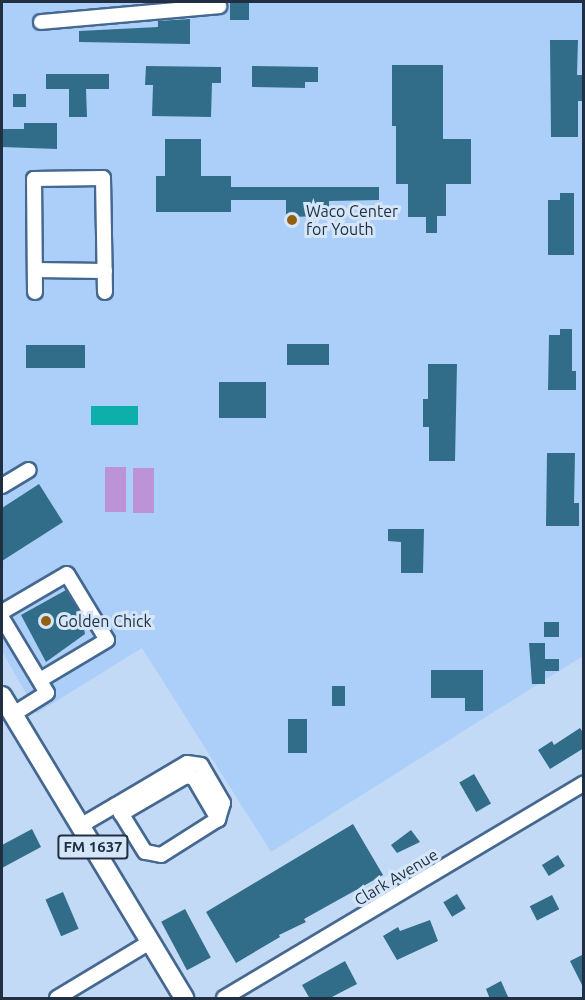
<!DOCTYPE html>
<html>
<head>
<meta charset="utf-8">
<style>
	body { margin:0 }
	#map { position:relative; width:585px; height:1000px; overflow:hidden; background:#c2daf6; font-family:Ubuntu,sans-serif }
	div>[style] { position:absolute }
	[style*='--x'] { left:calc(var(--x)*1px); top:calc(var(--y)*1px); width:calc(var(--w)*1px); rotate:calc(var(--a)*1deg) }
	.built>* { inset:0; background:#abcff8 }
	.green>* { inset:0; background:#bd93d8; transform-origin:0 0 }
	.water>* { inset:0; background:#0dafaa; transform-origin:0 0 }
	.building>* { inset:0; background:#316d89; transform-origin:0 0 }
	.roads { filter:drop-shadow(2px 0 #446890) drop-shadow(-2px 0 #446890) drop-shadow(0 2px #446890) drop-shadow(0 -2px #446890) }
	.minor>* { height:14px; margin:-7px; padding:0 7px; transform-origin:7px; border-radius:7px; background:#fff }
	.major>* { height:18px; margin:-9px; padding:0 9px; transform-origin:9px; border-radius:9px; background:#fff }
	.dots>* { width:16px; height:16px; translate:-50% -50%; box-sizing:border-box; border:3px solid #d6e6f9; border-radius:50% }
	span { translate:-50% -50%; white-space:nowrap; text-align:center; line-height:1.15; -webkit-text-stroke:6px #d6e6f9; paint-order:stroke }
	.shield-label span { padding:2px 4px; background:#d6e6f9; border:2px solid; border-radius:4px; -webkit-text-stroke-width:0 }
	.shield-label { font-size:15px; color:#203042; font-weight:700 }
	.poi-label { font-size:16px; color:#203042 }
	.left { translate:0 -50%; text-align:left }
	.street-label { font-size:16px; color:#203042 }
	.frame { position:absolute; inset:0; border:3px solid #203042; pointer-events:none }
</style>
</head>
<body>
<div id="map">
	<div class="built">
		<div style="clip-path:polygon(2px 2px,583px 2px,583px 656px,271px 852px,142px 648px,37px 713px,2px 651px)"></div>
	</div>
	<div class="green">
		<div style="left:105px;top:467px;width:21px;height:45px"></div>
		<div style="left:133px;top:468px;width:21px;height:45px"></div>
	</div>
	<div class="water">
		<div style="left:91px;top:406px;width:47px;height:19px"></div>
	</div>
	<div class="building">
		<div style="left:230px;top:2px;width:19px;height:18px"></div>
		<div style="clip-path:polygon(190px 19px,190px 44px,79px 42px,79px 31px,158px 27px,158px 21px)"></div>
		<div style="clip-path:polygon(550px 40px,578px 40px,577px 75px,583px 75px,583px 101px,578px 101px,578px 137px,551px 137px)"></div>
		<div style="clip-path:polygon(392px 65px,443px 65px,443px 139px,471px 139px,471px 184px,446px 184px,446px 216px,437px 216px,437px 233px,426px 233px,426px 217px,408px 217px,408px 184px,396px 184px,396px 126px,392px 126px)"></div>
		<div style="clip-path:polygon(146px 66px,221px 67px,221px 83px,212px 83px,211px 117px,152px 116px,153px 85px,145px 85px)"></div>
		<div style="clip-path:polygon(252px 66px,318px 67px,318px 82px,305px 82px,305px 88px,252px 87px)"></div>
		<div style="clip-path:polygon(46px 74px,109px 74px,109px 89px,86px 89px,87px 117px,69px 117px,69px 89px,46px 89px)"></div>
		<div style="left:13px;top:94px;width:13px;height:13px"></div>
		<div style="clip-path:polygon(24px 123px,57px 123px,57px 149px,2px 147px,2px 129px,24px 129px)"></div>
		<div style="clip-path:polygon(165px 139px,201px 139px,201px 176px,231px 176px,231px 187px,379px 187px,379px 200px,329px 201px,329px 216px,286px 217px,286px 200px,231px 200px,231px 212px,156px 212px,156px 176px,165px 176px)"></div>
		<div style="clip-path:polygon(560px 193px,574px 193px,574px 255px,548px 255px,548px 200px,560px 200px)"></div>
		<div style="clip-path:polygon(560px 329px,572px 329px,572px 371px,576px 371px,576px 390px,548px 390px,549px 335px,560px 335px)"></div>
		<div style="left:287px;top:344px;width:42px;height:21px"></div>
		<div style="left:26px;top:345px;width:59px;height:23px"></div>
		<div style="clip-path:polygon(428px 364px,457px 364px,455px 461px,429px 461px,429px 427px,423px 427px,423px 399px,428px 399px)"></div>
		<div style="left:219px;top:382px;width:47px;height:36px"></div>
		<div style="clip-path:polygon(547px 453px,575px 453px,574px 503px,579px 503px,579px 526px,546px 526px)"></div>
		<div style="clip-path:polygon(39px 484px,63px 522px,2px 561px,2px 508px)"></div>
		<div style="clip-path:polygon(388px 529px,424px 529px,423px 573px,401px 573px,401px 542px,388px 541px)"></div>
		<div style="clip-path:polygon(66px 590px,81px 614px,85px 634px,46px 662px,21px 615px)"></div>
		<div style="left:544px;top:622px;width:15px;height:15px"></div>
		<div style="clip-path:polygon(529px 643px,545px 643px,545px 659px,559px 659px,559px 671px,545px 671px,545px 684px,532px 684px)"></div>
		<div style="clip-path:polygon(431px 670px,483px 670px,483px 711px,465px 711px,465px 698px,431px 698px)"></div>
		<div style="left:332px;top:686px;width:13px;height:20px"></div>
		<div style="left:288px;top:719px;width:19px;height:34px"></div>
		<div style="clip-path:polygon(580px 728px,584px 734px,584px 748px,550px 769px,538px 750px,552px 741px,554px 745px)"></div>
		<div style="left:474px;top:774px;width:34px;height:17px;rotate:60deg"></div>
		<div style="clip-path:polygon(353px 824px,383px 875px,304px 919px,306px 922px,279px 935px,280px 937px,236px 963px,206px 912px)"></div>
		<div style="clip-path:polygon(32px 829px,41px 847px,2px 868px,2px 845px)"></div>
		<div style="clip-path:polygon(411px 830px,420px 842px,397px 853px,391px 845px)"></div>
		<div style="left:558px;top:855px;width:13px;height:19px;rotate:58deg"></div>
		<div style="left:63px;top:892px;width:40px;height:19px;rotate:67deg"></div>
		<div style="left:457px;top:894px;width:17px;height:16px;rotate:59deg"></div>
		<div style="left:552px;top:895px;width:16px;height:25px;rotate:63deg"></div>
		<div style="left:185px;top:909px;width:55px;height:27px;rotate:62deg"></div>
		<div style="clip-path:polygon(430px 920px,438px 941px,397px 960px,383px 936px,398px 927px,400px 931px)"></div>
		<div style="clip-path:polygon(584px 954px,584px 989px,570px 961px)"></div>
		<div style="clip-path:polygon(345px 961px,357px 984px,328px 999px,310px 999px,302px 985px)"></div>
		<div style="clip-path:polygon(501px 981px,509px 999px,490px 999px,486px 989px)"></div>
	</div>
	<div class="roads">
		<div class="minor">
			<div style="--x:41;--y:22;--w:179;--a:-5.1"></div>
			<div style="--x:35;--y:270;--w:70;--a:0.8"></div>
			<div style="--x:35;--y:292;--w:113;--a:-90.5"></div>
			<div style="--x:34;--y:179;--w:69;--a:-0.8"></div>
			<div style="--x:103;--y:178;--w:114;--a:89"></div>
			<div style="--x:2;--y:486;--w:31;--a:-31"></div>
			<div style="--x:2;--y:612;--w:75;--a:-30.3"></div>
			<div style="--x:67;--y:574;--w:77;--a:58.8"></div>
			<div style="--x:107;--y:640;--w:78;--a:149.2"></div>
			<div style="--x:2;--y:618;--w:87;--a:59"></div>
			<div style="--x:47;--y:693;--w:40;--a:148"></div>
			<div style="--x:121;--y:814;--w:75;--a:-30.3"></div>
			<div style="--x:186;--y:776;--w:8;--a:14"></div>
			<div style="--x:194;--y:778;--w:48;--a:59.7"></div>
			<div style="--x:80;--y:826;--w:42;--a:-30.3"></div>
			<div style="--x:116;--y:805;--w:82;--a:-30.6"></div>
			<div style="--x:187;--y:763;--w:14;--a:8"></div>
			<div style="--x:201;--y:765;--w:44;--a:59.9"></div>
			<div style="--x:223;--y:803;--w:17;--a:107"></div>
			<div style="--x:218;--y:819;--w:67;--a:147.7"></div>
			<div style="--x:161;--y:855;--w:16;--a:-169"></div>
			<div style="--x:145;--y:852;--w:55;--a:-121.7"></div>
			<div style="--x:57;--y:998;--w:109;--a:-31.1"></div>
			<div style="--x:224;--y:998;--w:419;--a:-30.8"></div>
		</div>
		<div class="major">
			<div style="--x:2;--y:696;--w:353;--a:58.9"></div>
		</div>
	</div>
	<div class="dots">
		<div style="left:292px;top:220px;background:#926011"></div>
		<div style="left:46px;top:621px;background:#926011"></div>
	</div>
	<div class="shield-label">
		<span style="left:93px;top:847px">FM 1637</span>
	</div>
	<div class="poi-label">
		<span class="left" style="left:306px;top:220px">Waco Center<br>for Youth</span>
		<span class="left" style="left:58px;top:621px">Golden Chick</span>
	</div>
	<div class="street-label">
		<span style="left:396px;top:877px;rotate:-31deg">Clark Avenue</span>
	</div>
	<div class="frame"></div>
</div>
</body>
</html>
